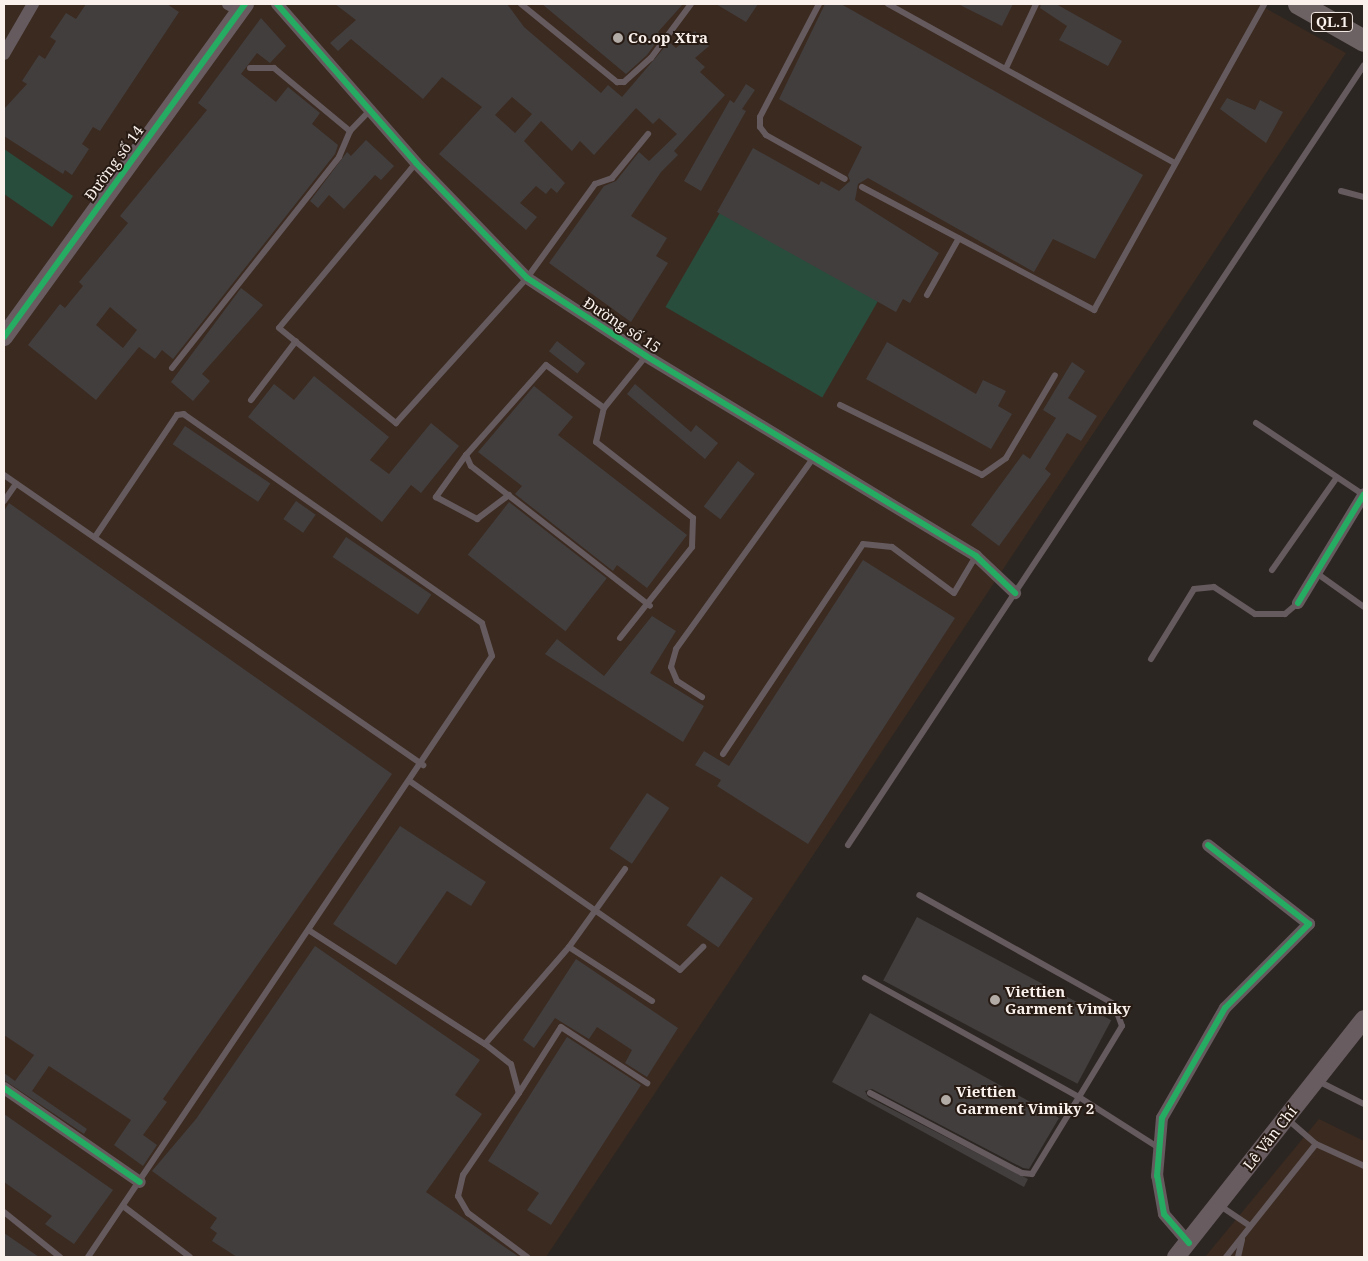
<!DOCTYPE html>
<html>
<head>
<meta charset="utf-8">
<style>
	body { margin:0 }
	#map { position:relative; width:1368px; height:1261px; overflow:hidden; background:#2c2622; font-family:"Noto Serif",serif }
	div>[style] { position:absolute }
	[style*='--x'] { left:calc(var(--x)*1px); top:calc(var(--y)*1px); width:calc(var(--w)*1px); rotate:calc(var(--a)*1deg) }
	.built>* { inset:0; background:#3b2a20 }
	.green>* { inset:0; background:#294d3d; transform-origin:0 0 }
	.building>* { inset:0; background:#423e3e; transform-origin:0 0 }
	.lane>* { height:6px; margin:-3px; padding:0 3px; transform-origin:3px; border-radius:3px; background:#655a5e }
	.street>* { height:12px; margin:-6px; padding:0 6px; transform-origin:6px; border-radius:6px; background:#655a5e }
	.secondary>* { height:18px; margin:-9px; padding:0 9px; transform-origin:9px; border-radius:9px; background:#685c61 }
	.highway>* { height:22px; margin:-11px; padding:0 11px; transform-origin:11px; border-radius:11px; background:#6c6163 }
	.cycleway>* { height:6px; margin:-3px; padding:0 3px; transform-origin:3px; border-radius:3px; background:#26ab63 }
	.dots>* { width:14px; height:14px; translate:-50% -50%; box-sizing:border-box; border:2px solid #271b14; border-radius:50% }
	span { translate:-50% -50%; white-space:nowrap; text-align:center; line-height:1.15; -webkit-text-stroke:4px #271b14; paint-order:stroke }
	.shield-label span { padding:1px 4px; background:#271b14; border:1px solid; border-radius:4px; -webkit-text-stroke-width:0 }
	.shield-label { font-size:14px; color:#faf1ec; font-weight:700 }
	.poi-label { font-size:15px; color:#faf1ec; font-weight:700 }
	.left { translate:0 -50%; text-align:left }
	.street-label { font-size:15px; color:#faf1ec }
	.frame { position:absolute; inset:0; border:5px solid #faf1ec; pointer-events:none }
</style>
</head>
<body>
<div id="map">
	<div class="built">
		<div style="clip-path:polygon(4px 4px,1258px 4px,1346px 53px,546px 1257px,4px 1257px)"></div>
		<div style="clip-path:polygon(1319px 1119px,1364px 1141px,1364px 1257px,1205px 1257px)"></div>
	</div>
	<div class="green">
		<div style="clip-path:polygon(4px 149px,73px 196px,52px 227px,4px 194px)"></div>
		<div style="left:725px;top:204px;width:181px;height:119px;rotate:30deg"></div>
	</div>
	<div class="building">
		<div style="clip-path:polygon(86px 4px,167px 4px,179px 12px,100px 131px,93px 127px,82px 144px,89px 149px,72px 175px,65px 170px,63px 174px,4px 136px,4px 109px,27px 84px,22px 81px,39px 55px,45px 59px,56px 41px,50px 37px,66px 13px,76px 19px)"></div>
		<div style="clip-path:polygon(evenodd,335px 4px,507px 4px,524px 27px,601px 93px,608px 85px,622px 97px,669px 42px,676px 48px,695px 31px,709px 46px,695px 58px,705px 67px,700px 72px,725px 95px,674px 151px,678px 155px,661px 172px,631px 216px,667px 238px,656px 256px,668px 263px,631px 322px,549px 263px,604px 186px,616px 181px,639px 152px,649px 161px,677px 134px,659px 118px,653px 124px,636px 108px,594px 155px,580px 141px,572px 151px,541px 121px,524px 141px,565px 183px,557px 193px,551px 188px,546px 194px,536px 186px,520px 203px,537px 217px,526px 230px,439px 154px,482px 107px,442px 77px,423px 99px,351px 39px,338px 51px,330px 43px,356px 20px,335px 4px,512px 97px,532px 114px,515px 133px,495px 115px,512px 97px)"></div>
		<div style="clip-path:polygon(542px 4px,683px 4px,658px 32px,661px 36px,647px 55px,626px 74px)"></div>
		<div style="clip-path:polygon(716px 4px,758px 4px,746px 22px)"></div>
		<div style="clip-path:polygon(825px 4px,841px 4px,1143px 175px,1095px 259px,1053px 239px,1034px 272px,868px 178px,858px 184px,855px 200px,939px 253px,910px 303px,903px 299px,896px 312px,717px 212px,753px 148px,819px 185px,821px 181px,839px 191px,850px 181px,848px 175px,862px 147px,779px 99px)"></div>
		<div style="clip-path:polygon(958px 4px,1013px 4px,1002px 26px)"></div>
		<div style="clip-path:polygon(1041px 4px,1056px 4px,1122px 41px,1108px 66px,1059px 40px,1067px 26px,1040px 8px)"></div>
		<div style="clip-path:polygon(evenodd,261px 18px,286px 46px,270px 63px,257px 53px,241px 74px,276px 102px,288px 87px,320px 113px,312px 124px,338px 145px,335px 154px,173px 359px,162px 350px,155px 359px,139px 347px,96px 400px,28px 345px,60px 304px,65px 308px,83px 286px,79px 282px,128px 223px,120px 216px,207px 110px,198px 103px,261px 18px,110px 307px,137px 330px,123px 348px,96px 325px,110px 307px)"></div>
		<div style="clip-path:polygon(746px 84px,755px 90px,742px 109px,746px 111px,701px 191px,684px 181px,730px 100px,734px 103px)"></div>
		<div style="clip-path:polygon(1227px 98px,1255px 110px,1260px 100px,1283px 112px,1266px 143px,1220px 109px)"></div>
		<div style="clip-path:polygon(366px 140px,394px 166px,381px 180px,375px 175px,344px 209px,329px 195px,318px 208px,310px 201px,347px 152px,351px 156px)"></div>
		<div style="clip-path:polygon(241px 288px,263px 305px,202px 374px,210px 381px,193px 401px,171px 382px)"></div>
		<div style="left:557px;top:341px;width:36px;height:13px;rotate:38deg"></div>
		<div style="clip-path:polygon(887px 342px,976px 394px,983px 380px,1006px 391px,998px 406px,1012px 414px,991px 449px,866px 379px)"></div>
		<div style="clip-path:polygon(1072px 362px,1085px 371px,1068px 398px,1097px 416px,1081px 441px,1067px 433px,1045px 469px,1051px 474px,999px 546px,971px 525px,1023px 454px,1030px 459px,1056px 418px,1043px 410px)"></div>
		<div style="clip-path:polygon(314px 376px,389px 437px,370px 460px,389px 474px,431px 423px,459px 446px,421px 493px,411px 485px,382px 522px,248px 417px,274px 384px,294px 400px)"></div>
		<div style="clip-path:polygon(635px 384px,691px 432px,696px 425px,718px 443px,705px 459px,627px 394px)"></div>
		<div style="clip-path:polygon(534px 386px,573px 417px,558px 435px,687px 535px,647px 588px,617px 565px,613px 571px,515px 494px,522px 486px,478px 452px)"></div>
		<div style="left:185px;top:426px;width:103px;height:22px;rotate:34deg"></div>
		<div style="left:738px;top:461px;width:21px;height:57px;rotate:37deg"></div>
		<div style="left:296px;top:501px;width:24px;height:22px;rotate:35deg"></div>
		<div style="left:509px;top:502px;width:124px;height:67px;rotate:38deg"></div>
		<div style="clip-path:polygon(9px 503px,392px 774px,163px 1099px,167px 1102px,143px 1135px,157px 1145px,143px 1166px,114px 1145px,131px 1120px,49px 1066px,32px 1091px,87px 1129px,84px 1134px,4px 1080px,4px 1073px,15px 1081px,34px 1055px,4px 1035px,4px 511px)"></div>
		<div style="left:346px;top:537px;width:103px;height:24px;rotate:34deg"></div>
		<div style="clip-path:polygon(863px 560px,955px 618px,808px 844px,717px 786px,721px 780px,695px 765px,704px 751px,729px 766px)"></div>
		<div style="clip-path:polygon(652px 616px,676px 631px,650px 673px,704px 706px,683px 742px,545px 654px,557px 639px,604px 676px)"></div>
		<div style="left:647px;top:793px;width:27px;height:67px;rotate:34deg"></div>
		<div style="clip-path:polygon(400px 826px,486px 882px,471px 906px,447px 891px,396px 965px,333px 924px)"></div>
		<div style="left:721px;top:876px;width:39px;height:60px;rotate:35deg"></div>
		<div style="left:917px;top:917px;width:220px;height:72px;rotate:28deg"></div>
		<div style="clip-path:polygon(315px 946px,480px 1060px,455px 1095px,482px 1114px,426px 1192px,519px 1257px,237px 1257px,212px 1241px,217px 1233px,210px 1228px,217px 1218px,152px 1171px,196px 1119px)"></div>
		<div style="clip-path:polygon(576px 959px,678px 1028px,647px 1077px,625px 1063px,632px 1050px,597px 1027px,589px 1039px,555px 1018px,534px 1048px,523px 1040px)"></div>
		<div style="clip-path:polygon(870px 1013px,1059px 1118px,1029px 1169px,1023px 1168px,872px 1089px,865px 1091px,868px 1097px,1028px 1179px,1024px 1187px,832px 1082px)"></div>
		<div style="clip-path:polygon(567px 1037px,641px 1085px,551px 1225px,527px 1210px,539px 1193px,488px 1161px)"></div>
		<div style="clip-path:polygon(4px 1114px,113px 1190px,74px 1244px,45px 1224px,52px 1216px,4px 1182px)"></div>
		<div style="clip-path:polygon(4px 1233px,39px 1257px,4px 1257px)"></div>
	</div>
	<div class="lane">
		<div style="--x:521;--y:4;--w:124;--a:39.1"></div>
		<div style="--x:617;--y:82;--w:7;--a:0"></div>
		<div style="--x:624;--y:82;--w:36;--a:-42"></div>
		<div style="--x:651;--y:58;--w:67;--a:-53.5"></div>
		<div style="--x:819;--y:4;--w:127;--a:117.6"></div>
		<div style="--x:760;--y:117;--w:10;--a:90"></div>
		<div style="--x:760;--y:127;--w:10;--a:53"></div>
		<div style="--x:766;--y:135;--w:90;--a:29.1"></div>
		<div style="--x:888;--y:4;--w:328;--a:29"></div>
		<div style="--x:1007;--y:66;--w:68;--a:-64.9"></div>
		<div style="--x:250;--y:68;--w:24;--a:0"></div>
		<div style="--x:274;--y:68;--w:99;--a:39.7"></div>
		<div style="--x:416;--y:163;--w:214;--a:129.7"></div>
		<div style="--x:279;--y:328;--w:151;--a:39.1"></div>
		<div style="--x:396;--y:423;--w:195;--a:-47.9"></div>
		<div style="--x:527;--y:278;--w:116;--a:-54.1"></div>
		<div style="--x:595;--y:184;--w:18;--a:-19"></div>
		<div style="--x:612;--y:178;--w:57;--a:-50.7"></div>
		<div style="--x:862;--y:187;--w:263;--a:27.9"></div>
		<div style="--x:1094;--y:310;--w:350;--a:-60.9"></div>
		<div style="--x:1341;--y:191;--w:24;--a:15"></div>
		<div style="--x:927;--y:295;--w:65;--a:-60.7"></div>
		<div style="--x:172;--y:368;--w:269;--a:-51.6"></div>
		<div style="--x:339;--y:157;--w:28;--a:-67"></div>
		<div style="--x:350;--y:131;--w:30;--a:-46"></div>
		<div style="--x:251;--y:400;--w:74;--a:-52.7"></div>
		<div style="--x:840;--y:405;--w:158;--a:26.2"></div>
		<div style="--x:982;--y:475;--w:29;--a:-35"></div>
		<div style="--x:1006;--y:458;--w:96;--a:-59.4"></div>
		<div style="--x:604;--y:408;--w:72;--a:-143.4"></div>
		<div style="--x:546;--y:365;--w:120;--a:131.6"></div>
		<div style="--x:466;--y:455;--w:12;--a:66"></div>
		<div style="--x:471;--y:466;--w:227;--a:38"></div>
		<div style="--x:1256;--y:423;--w:130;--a:33.7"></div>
		<div style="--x:466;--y:455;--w:52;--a:125.5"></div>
		<div style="--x:436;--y:497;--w:47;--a:28.2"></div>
		<div style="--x:477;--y:519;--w:40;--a:-37"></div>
		<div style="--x:4;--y:475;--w:510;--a:34.69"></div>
		<div style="--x:4;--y:501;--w:21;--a:-55"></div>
		<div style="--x:1272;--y:570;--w:113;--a:-55"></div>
		<div style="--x:1315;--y:572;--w:60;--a:35.5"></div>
		<div style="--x:620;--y:638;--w:116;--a:-51.6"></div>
		<div style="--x:692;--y:547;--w:29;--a:-88"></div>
		<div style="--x:693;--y:518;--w:123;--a:-141.9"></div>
		<div style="--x:596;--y:442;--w:35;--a:-77"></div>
		<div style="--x:604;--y:408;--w:67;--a:-51.1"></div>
		<div style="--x:1151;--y:659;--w:82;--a:-58.4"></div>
		<div style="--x:1194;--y:589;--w:20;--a:-6"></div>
		<div style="--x:1214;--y:587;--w:49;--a:33.4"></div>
		<div style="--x:1255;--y:614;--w:30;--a:0"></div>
		<div style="--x:1285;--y:614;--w:17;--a:-40"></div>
		<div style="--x:702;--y:697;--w:30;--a:-147"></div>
		<div style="--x:677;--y:681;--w:15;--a:-113"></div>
		<div style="--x:671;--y:667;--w:19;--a:-74"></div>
		<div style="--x:676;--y:649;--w:235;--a:-54.3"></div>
		<div style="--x:723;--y:754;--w:252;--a:-56.3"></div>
		<div style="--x:863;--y:544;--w:29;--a:6"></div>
		<div style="--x:892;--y:547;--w:77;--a:36.6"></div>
		<div style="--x:954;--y:593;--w:43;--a:-59.3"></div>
		<div style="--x:411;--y:782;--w:328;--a:34.9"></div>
		<div style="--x:680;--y:970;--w:33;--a:-45"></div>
		<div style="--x:848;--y:845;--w:935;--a:-56.51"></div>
		<div style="--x:310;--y:931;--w:208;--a:32.9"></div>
		<div style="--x:485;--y:1044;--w:128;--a:-49.1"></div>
		<div style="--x:569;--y:947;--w:96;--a:-54.3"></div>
		<div style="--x:569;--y:947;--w:99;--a:33"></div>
		<div style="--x:865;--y:978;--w:245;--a:29.1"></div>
		<div style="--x:1079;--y:1097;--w:83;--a:-58.8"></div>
		<div style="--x:1122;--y:1026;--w:23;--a:-110"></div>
		<div style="--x:1114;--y:1004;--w:223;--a:-150.8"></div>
		<div style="--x:485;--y:1044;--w:33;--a:38"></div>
		<div style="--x:511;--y:1064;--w:30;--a:75"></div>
		<div style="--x:519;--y:1093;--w:99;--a:124.3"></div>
		<div style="--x:463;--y:1175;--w:22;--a:103"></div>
		<div style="--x:458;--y:1196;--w:20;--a:60"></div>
		<div style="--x:468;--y:1213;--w:74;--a:36.7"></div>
		<div style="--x:1318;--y:1081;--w:51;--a:26.6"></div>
		<div style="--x:519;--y:1093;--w:78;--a:-57.5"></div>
		<div style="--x:561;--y:1027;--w:103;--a:33.1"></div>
		<div style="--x:870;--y:1093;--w:172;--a:27.8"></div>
		<div style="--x:1022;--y:1173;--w:10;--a:6"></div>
		<div style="--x:1032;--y:1174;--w:90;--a:-58.6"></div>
		<div style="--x:1079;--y:1097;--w:95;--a:32.5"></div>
		<div style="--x:1286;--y:1118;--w:40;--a:41"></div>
		<div style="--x:1316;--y:1144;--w:53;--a:24.6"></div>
		<div style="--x:1219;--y:1205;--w:37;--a:34"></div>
		<div style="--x:123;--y:1206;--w:84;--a:37.3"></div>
		<div style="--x:4;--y:1212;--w:72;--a:38.8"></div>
		<div style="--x:88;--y:1257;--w:724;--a:-56.09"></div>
		<div style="--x:492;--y:656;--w:34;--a:-107"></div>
		<div style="--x:482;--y:623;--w:364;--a:-145"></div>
		<div style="--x:184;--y:414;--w:7;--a:172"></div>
		<div style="--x:177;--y:415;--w:147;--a:123.9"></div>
		<div style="--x:1226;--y:1257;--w:144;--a:-51.5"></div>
		<div style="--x:1238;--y:1257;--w:18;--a:-77"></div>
	</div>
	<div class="street">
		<div style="--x:228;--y:4;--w:13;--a:29"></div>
		<div style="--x:277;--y:4;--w:211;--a:48.8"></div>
		<div style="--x:416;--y:163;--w:160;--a:46"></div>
		<div style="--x:527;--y:278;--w:142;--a:33.2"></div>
		<div style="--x:646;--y:356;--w:386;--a:31.2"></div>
		<div style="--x:976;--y:556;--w:54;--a:43.5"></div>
		<div style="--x:4;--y:54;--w:58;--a:-59.9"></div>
		<div style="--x:1298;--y:603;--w:127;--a:-58.8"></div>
		<div style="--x:4;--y:1088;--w:165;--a:34.7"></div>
		<div style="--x:1189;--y:1243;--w:38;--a:-131"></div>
		<div style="--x:1164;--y:1214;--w:39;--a:-100"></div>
		<div style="--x:1157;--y:1176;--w:58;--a:-85.1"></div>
		<div style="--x:1162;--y:1118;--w:127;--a:-60.2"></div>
		<div style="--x:1225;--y:1008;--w:119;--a:-45"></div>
		<div style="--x:1309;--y:924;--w:128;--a:-142"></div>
	</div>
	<div class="secondary">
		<div style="--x:4;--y:337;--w:411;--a:-54.1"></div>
		<div style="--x:1176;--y:1257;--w:303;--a:-51.7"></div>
	</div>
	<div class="highway">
		<div style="--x:1299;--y:4;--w:75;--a:29.6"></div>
	</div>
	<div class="cycleway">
		<div style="--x:277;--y:4;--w:211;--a:48.8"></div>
		<div style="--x:416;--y:163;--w:160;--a:46"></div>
		<div style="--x:527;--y:278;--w:142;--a:33.2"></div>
		<div style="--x:646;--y:356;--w:386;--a:31.2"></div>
		<div style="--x:976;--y:556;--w:54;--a:43.5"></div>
		<div style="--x:4;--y:337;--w:411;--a:-54.1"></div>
		<div style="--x:1298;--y:603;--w:127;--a:-58.8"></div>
		<div style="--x:4;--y:1088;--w:165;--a:34.7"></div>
		<div style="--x:1189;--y:1243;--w:38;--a:-131"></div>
		<div style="--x:1164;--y:1214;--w:39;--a:-100"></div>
		<div style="--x:1157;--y:1176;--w:58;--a:-85.1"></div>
		<div style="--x:1162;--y:1118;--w:127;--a:-60.2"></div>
		<div style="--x:1225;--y:1008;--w:119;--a:-45"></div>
		<div style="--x:1309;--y:924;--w:128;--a:-142"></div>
	</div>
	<div class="dots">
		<div style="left:618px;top:38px;background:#b2aaa5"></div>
		<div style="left:995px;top:1000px;background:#b2aaa5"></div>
		<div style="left:946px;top:1100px;background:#b2aaa5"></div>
	</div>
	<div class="shield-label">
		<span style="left:1332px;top:22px">QL.1</span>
	</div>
	<div class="poi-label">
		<span class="left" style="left:628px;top:38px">Co.op Xtra</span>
		<span class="left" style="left:1005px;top:1000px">Viettien<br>Garment Vimiky</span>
		<span class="left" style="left:956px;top:1100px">Viettien<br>Garment Vimiky 2</span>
	</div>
	<div class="street-label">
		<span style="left:114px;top:163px;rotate:-54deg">Đường số 14</span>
		<span style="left:622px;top:325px;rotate:33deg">Đường số 15</span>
		<span style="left:1270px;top:1138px;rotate:-52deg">Lê Văn Chí</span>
	</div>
	<div class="frame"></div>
</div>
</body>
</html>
